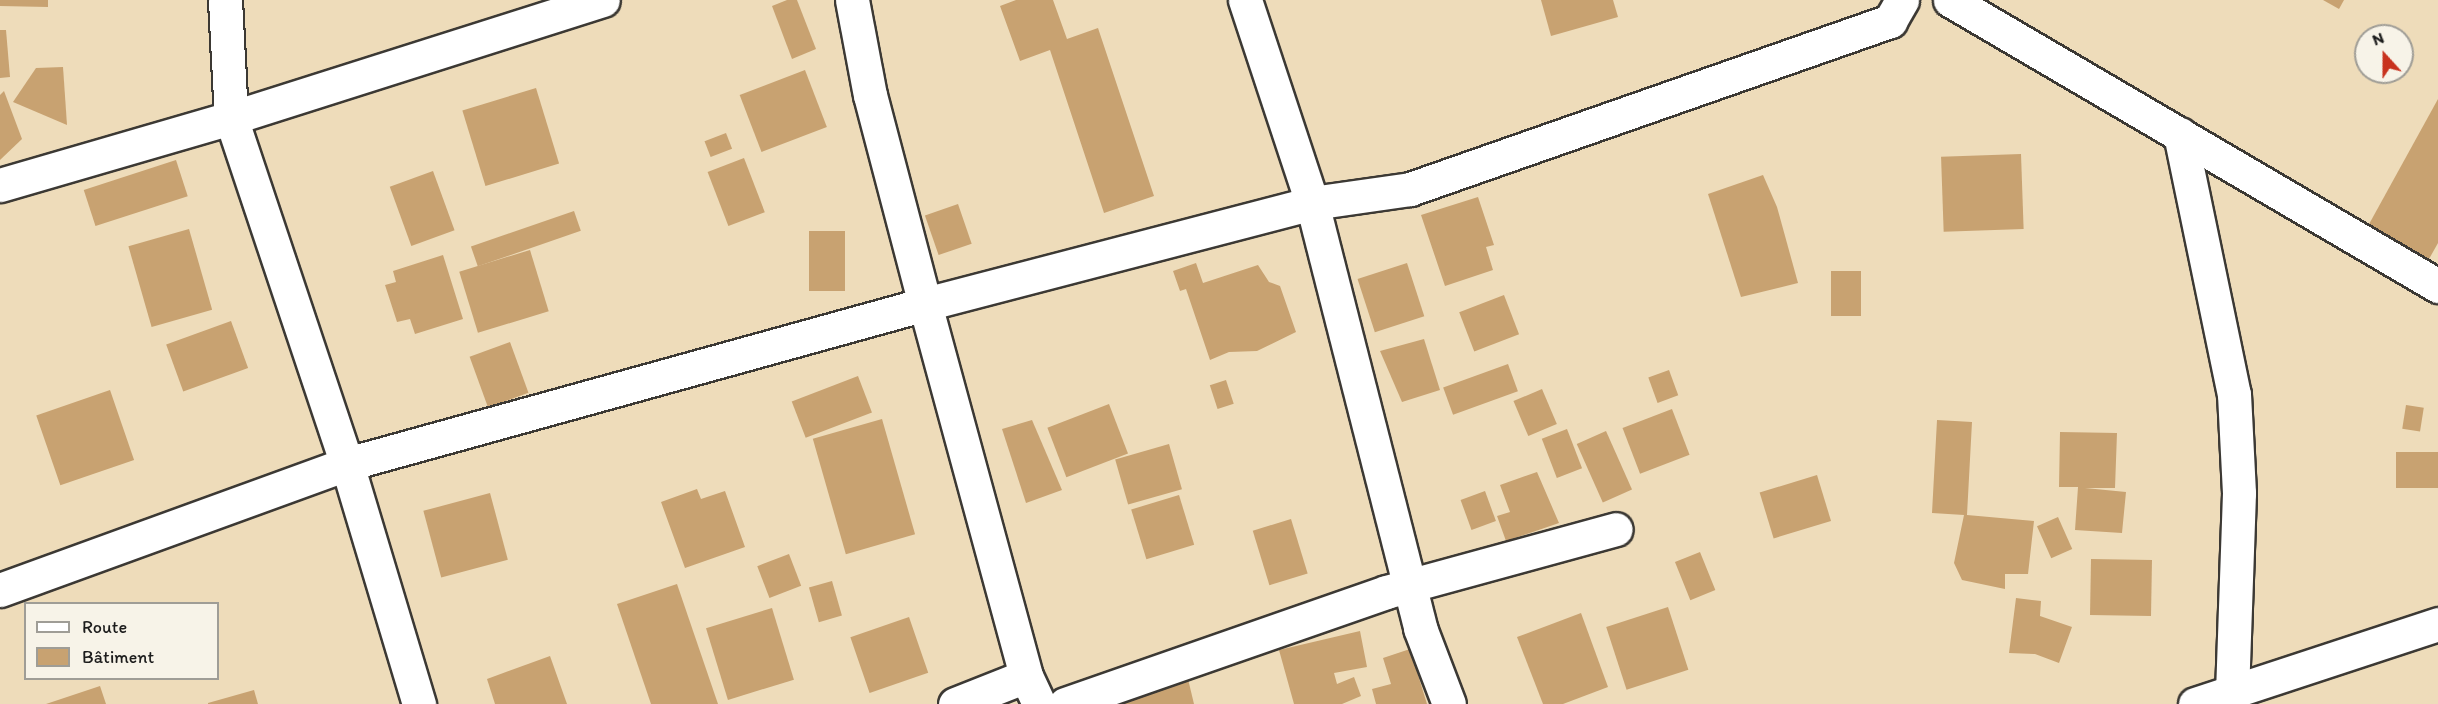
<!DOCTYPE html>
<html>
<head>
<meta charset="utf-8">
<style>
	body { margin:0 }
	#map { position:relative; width:2438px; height:704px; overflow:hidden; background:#eedcba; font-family:Itim,sans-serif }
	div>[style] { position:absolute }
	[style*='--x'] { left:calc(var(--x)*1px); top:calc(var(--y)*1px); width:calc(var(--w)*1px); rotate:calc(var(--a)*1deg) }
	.building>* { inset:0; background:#c8a271; transform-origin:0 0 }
	.roads { filter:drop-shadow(2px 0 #3c3934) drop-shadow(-2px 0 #3c3934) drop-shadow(0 2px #3c3934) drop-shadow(0 -2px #3c3934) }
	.minor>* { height:33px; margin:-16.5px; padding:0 16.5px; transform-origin:16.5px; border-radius:16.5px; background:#fff }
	span { translate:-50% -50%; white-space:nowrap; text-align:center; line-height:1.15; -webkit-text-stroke:4.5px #f7f3e8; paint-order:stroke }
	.legend { position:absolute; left:24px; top:602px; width:195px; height:78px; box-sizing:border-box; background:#f7f3e8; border:2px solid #9f9d96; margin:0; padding:8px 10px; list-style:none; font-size:18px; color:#1c1c1c }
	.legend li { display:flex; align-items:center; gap:12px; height:30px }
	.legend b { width:30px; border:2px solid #9f9d96 }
	.north { position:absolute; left:2354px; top:24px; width:60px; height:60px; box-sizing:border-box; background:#f7f3e8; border:2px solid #9f9d96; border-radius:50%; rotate:339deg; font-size:16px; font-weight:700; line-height:24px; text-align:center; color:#1c1c1c }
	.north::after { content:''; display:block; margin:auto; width:21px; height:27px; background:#c8321e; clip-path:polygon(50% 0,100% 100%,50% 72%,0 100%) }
</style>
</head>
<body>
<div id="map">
	<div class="building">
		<div style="clip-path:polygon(0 0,48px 0,48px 7px,0 6px)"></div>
		<div style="clip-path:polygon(787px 0,797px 0,816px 49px,792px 59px,772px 6px)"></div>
		<div style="clip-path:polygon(1016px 0,1053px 0,1067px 39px,1098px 28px,1154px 196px,1104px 213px,1050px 50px,1020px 61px,1000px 6px)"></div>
		<div style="clip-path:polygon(1541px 0,1613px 0,1618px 17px,1551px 36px)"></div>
		<div style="clip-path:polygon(2323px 0,2344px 0,2339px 9px)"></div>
		<div style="clip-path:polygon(0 30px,6px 30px,10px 77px,0 78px)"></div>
		<div style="clip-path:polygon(63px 67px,67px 125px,13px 102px,36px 68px)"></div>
		<div style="left:805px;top:70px;width:61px;height:70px;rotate:69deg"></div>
		<div style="left:536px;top:88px;width:79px;height:77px;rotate:73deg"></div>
		<div style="clip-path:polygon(4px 91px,22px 139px,0 160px,0 95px)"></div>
		<div style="clip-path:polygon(2438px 99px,2438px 243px,2429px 259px,2368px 226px)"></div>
		<div style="left:726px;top:133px;width:17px;height:23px;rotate:69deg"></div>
		<div style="left:2021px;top:154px;width:75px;height:80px;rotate:88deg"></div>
		<div style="left:744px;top:158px;width:58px;height:39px;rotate:69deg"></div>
		<div style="left:176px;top:160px;width:38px;height:97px;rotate:72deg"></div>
		<div style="left:433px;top:171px;width:63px;height:46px;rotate:70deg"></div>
		<div style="clip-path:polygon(1763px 175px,1777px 207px,1798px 283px,1741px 297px,1708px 194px)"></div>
		<div style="clip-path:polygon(1478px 197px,1494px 245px,1486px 247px,1493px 270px,1445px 286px,1421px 215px)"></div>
		<div style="left:958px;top:204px;width:42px;height:35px;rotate:71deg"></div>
		<div style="left:574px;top:211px;width:21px;height:109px;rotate:71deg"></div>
		<div style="left:189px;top:229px;width:84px;height:63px;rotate:74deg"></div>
		<div style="left:809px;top:231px;width:36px;height:60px"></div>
		<div style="left:530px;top:250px;width:64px;height:74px;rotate:73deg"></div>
		<div style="clip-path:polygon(443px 255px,463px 319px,415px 334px,410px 319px,397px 322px,385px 285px,396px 282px,393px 271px)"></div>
		<div style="clip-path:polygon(1196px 263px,1203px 283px,1258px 265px,1269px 282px,1280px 286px,1296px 332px,1257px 351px,1229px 352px,1210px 360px,1186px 289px,1180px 291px,1173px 271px)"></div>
		<div style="left:1407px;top:263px;width:56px;height:52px;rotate:72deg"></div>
		<div style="left:1831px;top:271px;width:30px;height:45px"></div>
		<div style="left:1504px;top:295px;width:42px;height:48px;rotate:69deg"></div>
		<div style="left:231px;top:321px;width:50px;height:69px;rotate:70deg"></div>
		<div style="clip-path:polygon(1424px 339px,1440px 390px,1402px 402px,1380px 351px)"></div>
		<div style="left:510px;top:342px;width:54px;height:43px;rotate:70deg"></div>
		<div style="left:1508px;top:364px;width:29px;height:69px;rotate:70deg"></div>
		<div style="left:1669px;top:370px;width:27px;height:22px;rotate:70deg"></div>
		<div style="left:858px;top:376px;width:39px;height:71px;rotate:69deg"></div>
		<div style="left:1226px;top:380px;width:25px;height:17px;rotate:72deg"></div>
		<div style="left:1542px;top:389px;width:38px;height:31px;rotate:67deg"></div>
		<div style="left:110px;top:390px;width:74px;height:78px;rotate:71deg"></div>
		<div style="left:1109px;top:404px;width:53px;height:66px;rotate:69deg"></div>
		<div style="left:2406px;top:405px;width:18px;height:24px;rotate:9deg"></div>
		<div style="left:1672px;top:409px;width:49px;height:53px;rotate:69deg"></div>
		<div style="left:882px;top:419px;width:120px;height:72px;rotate:74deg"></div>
		<div style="clip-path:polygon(1032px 420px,1062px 490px,1026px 503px,1002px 429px)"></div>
		<div style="clip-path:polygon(1937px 420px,1972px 422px,1967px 515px,2034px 521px,2028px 574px,2005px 574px,2005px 589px,1962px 580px,1954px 563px,1964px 515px,1932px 513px)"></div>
		<div style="left:1567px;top:429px;width:42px;height:27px;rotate:69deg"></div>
		<div style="left:1606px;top:431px;width:64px;height:32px;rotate:66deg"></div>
		<div style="clip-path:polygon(2060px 432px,2117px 433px,2115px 488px,2085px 488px,2126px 492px,2122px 533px,2075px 530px,2078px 487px,2059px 487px)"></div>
		<div style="left:1169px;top:444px;width:47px;height:56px;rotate:74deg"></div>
		<div style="left:2438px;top:452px;width:36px;height:42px;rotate:90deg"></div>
		<div style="clip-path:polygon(1537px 472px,1559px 523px,1506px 541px,1497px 516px,1510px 512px,1500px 485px)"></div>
		<div style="left:1817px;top:475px;width:48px;height:60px;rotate:73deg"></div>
		<div style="clip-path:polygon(697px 489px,701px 499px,725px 491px,745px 547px,685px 568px,661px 502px)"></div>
		<div style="left:1485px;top:491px;width:32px;height:26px;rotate:70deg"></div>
		<div style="left:490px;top:493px;width:69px;height:69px;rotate:75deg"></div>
		<div style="left:1179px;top:495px;width:52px;height:50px;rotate:73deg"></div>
		<div style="left:2058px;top:517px;width:35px;height:23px;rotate:66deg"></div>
		<div style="left:1291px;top:519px;width:57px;height:40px;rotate:73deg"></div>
		<div style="left:1700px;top:552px;width:41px;height:27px;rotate:68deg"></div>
		<div style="left:789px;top:554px;width:34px;height:34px;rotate:69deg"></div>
		<div style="left:2091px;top:559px;width:61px;height:56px;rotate:1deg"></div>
		<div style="left:832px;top:581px;width:36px;height:24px;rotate:74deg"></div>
		<div style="clip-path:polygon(677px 584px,718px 704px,651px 704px,617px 604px)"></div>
		<div style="clip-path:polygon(2016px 598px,2041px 601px,2040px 616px,2072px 627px,2059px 663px,2035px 654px,2009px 653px)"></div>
		<div style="left:1668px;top:607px;width:66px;height:65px;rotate:72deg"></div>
		<div style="left:772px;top:608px;width:75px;height:69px;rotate:73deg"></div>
		<div style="clip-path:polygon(1581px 613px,1608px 687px,1563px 704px,1543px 704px,1517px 637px)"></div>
		<div style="left:909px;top:617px;width:59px;height:62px;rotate:71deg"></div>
		<div style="clip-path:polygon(1360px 631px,1367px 667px,1334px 673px,1337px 684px,1354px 677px,1361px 696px,1342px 704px,1294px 704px,1279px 650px)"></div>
		<div style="clip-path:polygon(1410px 649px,1427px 704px,1376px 704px,1372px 689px,1391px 684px,1383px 658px)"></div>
		<div style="clip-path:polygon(550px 656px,567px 704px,495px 704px,487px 679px)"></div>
		<div style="clip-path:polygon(1188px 679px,1194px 704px,1118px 704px,1117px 701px)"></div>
		<div style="clip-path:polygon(100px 686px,106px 704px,46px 704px)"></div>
		<div style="clip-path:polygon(254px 690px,258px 704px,208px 704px,208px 703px)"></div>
	</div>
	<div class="roads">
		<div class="minor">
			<div style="--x:225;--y:0;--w:118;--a:87.1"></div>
			<div style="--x:231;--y:118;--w:365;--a:71.5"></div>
			<div style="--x:347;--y:464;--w:251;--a:73.3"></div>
			<div style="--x:852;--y:0;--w:97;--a:79.3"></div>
			<div style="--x:870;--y:95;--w:216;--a:75.3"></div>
			<div style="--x:925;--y:304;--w:385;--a:74.8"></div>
			<div style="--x:1026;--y:676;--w:31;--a:65"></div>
			<div style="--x:1245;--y:0;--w:214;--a:71.7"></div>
			<div style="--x:1312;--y:203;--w:439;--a:75.7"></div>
			<div style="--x:1420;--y:628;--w:81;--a:69.1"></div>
			<div style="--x:1950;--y:0;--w:566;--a:30.37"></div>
			<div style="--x:2180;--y:134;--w:266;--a:78.3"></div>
			<div style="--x:2234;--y:394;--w:99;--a:87.1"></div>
			<div style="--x:2239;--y:493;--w:199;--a:92"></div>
			<div style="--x:0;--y:185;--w:241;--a:-16.2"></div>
			<div style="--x:231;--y:118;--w:390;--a:-17.6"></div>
			<div style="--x:0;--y:590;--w:369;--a:-20"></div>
			<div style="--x:347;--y:464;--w:600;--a:-15.47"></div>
			<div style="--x:925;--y:304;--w:400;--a:-14.6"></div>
			<div style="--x:1312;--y:203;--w:99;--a:-8.1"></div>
			<div style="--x:1410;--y:189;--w:509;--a:-19.29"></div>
			<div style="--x:1890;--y:21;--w:24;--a:-60"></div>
			<div style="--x:955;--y:704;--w:76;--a:-21.5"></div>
			<div style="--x:1065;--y:704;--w:340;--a:-19.2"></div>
			<div style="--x:1386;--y:592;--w:238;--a:-15.3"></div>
			<div style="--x:2195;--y:704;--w:256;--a:-18.2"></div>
		</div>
	</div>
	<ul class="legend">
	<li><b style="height:8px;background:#fff"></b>Route</li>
	<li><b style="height:16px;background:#c8a271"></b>Bâtiment</li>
	</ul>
	<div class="north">N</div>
</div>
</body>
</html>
